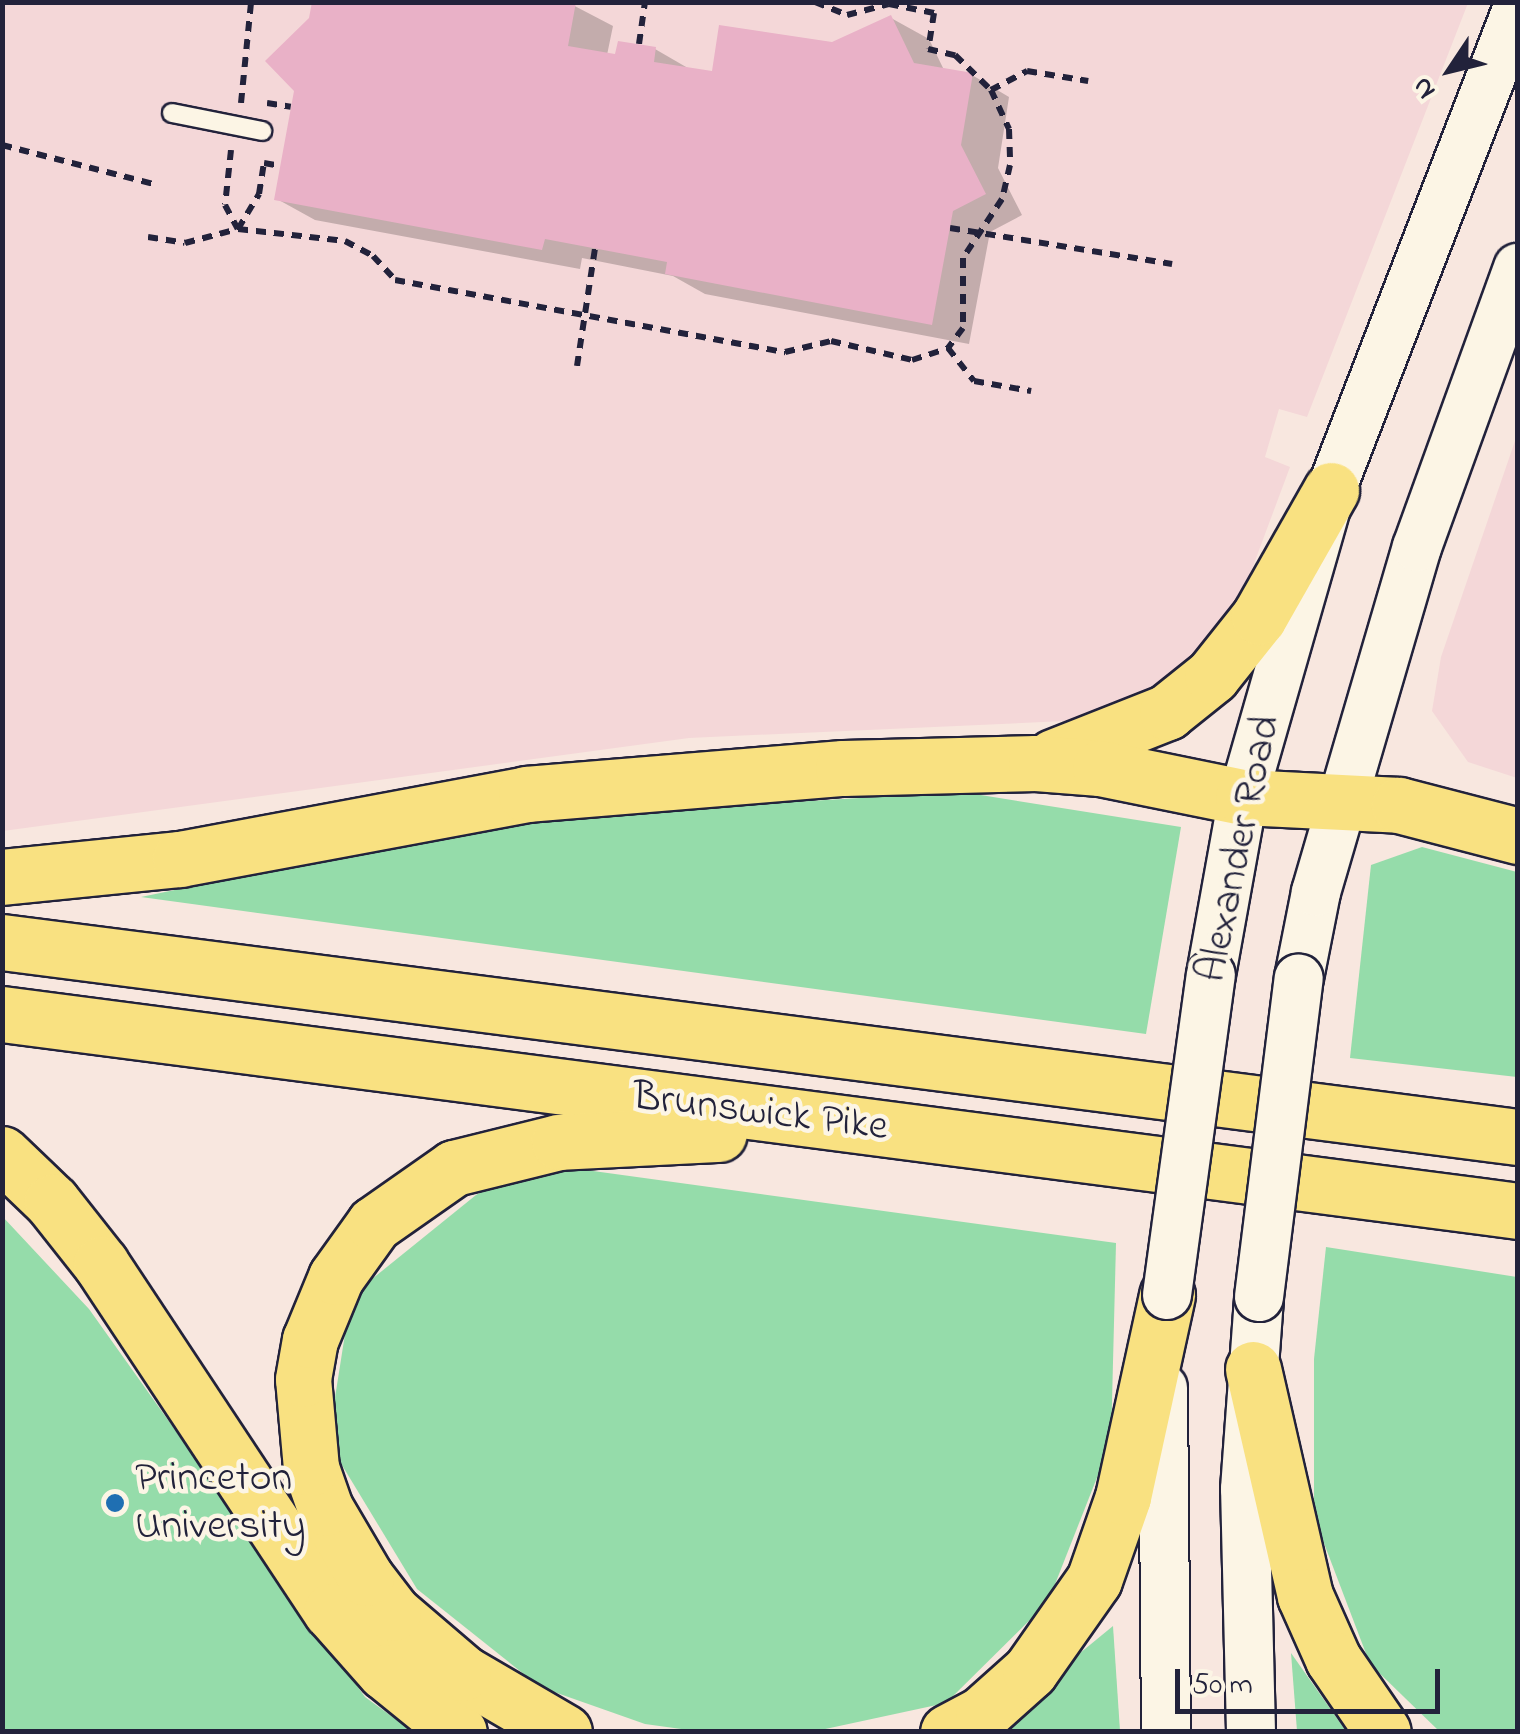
<!DOCTYPE html>
<html>
<head>
<meta charset="utf-8">
<style>
	body { margin:0 }
	#map { position:relative; width:1520px; height:1734px; overflow:hidden; background:#f8e7df; font-family:"Indie Flower",sans-serif }
	div>[style] { position:absolute }
	[style*='--x'] { left:calc(var(--x)*1px); top:calc(var(--y)*1px); width:calc(var(--w)*1px); rotate:calc(var(--a)*1deg) }
	.built>* { inset:0; background:#f4d7d8 }
	.green>* { inset:0; background:#95dcaa }
	.shadow>* { inset:0; background:#0003 }
	.building>* { inset:0; background:#e9b1c7 }
	.path>* { height:6px; margin-top:-3px; transform-origin:0; background:repeating-linear-gradient(90deg,#22223b 0 10px,transparent 0 18px) }
	.roads { filter:drop-shadow(2px 0 #22223b) drop-shadow(-2px 0 #22223b) drop-shadow(0 2px #22223b) drop-shadow(0 -2px #22223b) }
	.lane>* { height:18px; margin:-9px; padding:0 9px; transform-origin:9px; border-radius:9px; background:#fcf5e5 }
	.secondary>* { height:48px; margin:-24px; padding:0 24px; transform-origin:24px; border-radius:24px; background:#fcf5e5 }
	.highway>* { height:55px; margin:-27.5px; padding:0 27.5px; transform-origin:27.5px; border-radius:27.5px; background:#f9e181 }
	.bridges { filter:drop-shadow(2px 0 #22223b) drop-shadow(-2px 0 #22223b) drop-shadow(0 2px #22223b) drop-shadow(0 -2px #22223b) }
	.secondary-bridge>* { height:48px; margin:-24px; padding:0 24px; transform-origin:24px; border-radius:24px; background:#fcf5e5 }
	.dots>* { width:28px; height:28px; translate:-50% -50%; box-sizing:border-box; border:5px solid #fcf5e5; border-radius:50% }
	span { translate:-50% -50%; white-space:nowrap; text-align:center; line-height:1.15; -webkit-text-stroke:9px #fcf5e5; paint-order:stroke }
	.street-label { font-size:42px; color:#22223b }
	.poi-label { font-size:42px; color:#22223b }
	.left { translate:0 -50%; text-align:left }
	.frame { position:absolute; inset:0; border:5px solid #22223b; pointer-events:none }
	.north { position:absolute; left:1400px; top:20px; width:100px; height:100px; -webkit-text-stroke:8px #fcf5e5; paint-order:stroke; rotate:235deg; font-size:28px; font-weight:700; line-height:40px; text-align:center; color:#22223b }
	.north::after { content:''; display:block; margin:auto; width:35px; height:45px; background:#22223b; clip-path:polygon(50% 0,100% 100%,50% 72%,0 100%) }
	.scale { position:absolute; left:1175px; top:1669px; width:265px; height:45px; box-sizing:border-box; border:5px solid #22223b; border-top:0; padding-left:12px; font-size:30px; line-height:35px; white-space:nowrap; color:#22223b; -webkit-text-stroke:8px #fcf5e5; paint-order:stroke }
</style>
</head>
<body>
<div id="map">
	<div class="built">
		<div style="clip-path:polygon(3px 3px,1468px 3px,1307px 417px,1279px 409px,1265px 457px,1290px 467px,1242px 596px,1193px 658px,1139px 696px,1065px 721px,689px 738px,3px 831px)"></div>
		<div style="clip-path:polygon(1517px 435px,1518px 778px,1517px 778px,1468px 762px,1432px 711px,1441px 657px)"></div>
	</div>
	<div class="green">
		<div style="clip-path:polygon(962px 792px,1181px 827px,1146px 1034px,141px 897px,521px 818px)"></div>
		<div style="clip-path:polygon(1422px 847px,1517px 872px,1517px 1077px,1350px 1058px,1371px 865px)"></div>
		<div style="clip-path:polygon(535px 1163px,1116px 1243px,1111px 1442px,1048px 1602px,946px 1703px,816px 1731px,703px 1732px,645px 1724px,540px 1687px,417px 1589px,328px 1442px,351px 1296px,476px 1195px)"></div>
		<div style="clip-path:polygon(2px 1216px,89px 1309px,365px 1697px,412px 1731px,3px 1731px)"></div>
		<div style="clip-path:polygon(1326px 1247px,1517px 1277px,1517px 1731px,1439px 1731px,1370px 1664px,1314px 1517px,1314px 1359px)"></div>
		<div style="clip-path:polygon(1113px 1626px,1120px 1731px,985px 1731px)"></div>
		<div style="clip-path:polygon(1291px 1653px,1346px 1731px,1297px 1731px)"></div>
	</div>
	<div class="shadow">
		<div style="clip-path:polygon(567px 2px,613px 26px,607px 55px,655px 49px,693px 71px,714px 74px,832px 45px,891px 18px,929px 39px,944px 70px,972px 75px,1009px 97px,998px 168px,1022px 215px,990px 232px,969px 344px,705px 294px,673px 276px,582px 258px,580px 269px,315px 220px,277px 199px)"></div>
	</div>
	<div class="building">
		<div style="clip-path:polygon(312px 2px,576px 2px,568px 46px,615px 54px,618px 41px,656px 47px,654px 62px,712px 71px,719px 25px,832px 42px,891px 15px,914px 63px,973px 73px,961px 145px,986px 194px,953px 211px,932px 325px,665px 274px,667px 262px,545px 239px,542px 250px,274px 200px,294px 91px,265px 61px,309px 18px)"></div>
	</div>
	<div class="path">
		<div style="--x:815;--y:2;--w:35;--a:22"></div>
		<div style="--x:847;--y:15;--w:43;--a:-14.7"></div>
		<div style="--x:889;--y:4;--w:46;--a:11.3"></div>
		<div style="--x:934;--y:13;--w:36;--a:99"></div>
		<div style="--x:928;--y:49;--w:28;--a:13"></div>
		<div style="--x:955;--y:55;--w:50;--a:44.2"></div>
		<div style="--x:991;--y:90;--w:43;--a:65.2"></div>
		<div style="--x:1009;--y:129;--w:36;--a:88"></div>
		<div style="--x:1010;--y:165;--w:35;--a:103"></div>
		<div style="--x:1002;--y:199;--w:71;--a:123.5"></div>
		<div style="--x:963;--y:258;--w:70;--a:90"></div>
		<div style="--x:963;--y:328;--w:25;--a:127"></div>
		<div style="--x:948;--y:348;--w:42;--a:51.8"></div>
		<div style="--x:974;--y:381;--w:58;--a:10"></div>
		<div style="--x:639;--y:44;--w:42;--a:-81.9"></div>
		<div style="--x:991;--y:90;--w:41;--a:-27.8"></div>
		<div style="--x:1027;--y:71;--w:62;--a:9.3"></div>
		<div style="--x:241;--y:103;--w:101;--a:-84.3"></div>
		<div style="--x:267;--y:103;--w:24;--a:9"></div>
		<div style="--x:2;--y:145;--w:161;--a:14.4"></div>
		<div style="--x:231;--y:150;--w:55;--a:96.2"></div>
		<div style="--x:225;--y:205;--w:27;--a:62"></div>
		<div style="--x:238;--y:229;--w:108;--a:6.4"></div>
		<div style="--x:345;--y:241;--w:32;--a:28"></div>
		<div style="--x:373;--y:256;--w:33;--a:47"></div>
		<div style="--x:395;--y:280;--w:397;--a:10.5"></div>
		<div style="--x:785;--y:352;--w:47;--a:-13.4"></div>
		<div style="--x:831;--y:341;--w:83;--a:13.2"></div>
		<div style="--x:912;--y:360;--w:38;--a:-18"></div>
		<div style="--x:950;--y:228;--w:225;--a:9.2"></div>
		<div style="--x:148;--y:237;--w:37;--a:9"></div>
		<div style="--x:185;--y:243;--w:55;--a:-14.8"></div>
		<div style="--x:238;--y:229;--w:41;--a:-59"></div>
		<div style="--x:259;--y:194;--w:31;--a:-81"></div>
		<div style="--x:264;--y:163;--w:17;--a:10"></div>
		<div style="--x:577;--y:366;--w:119;--a:-81.3"></div>
	</div>
	<div class="roads">
		<div class="lane">
			<div style="--x:172;--y:113;--w:92;--a:11.3"></div>
		</div>
		<div class="secondary">
			<div style="--x:1211;--y:975;--w:181;--a:-79.8"></div>
			<div style="--x:1243;--y:797;--w:319;--a:-74"></div>
			<div style="--x:1331;--y:490;--w:518;--a:-68.84"></div>
			<div style="--x:1299;--y:978;--w:88;--a:-78.8"></div>
			<div style="--x:1316;--y:892;--w:359;--a:-73.7"></div>
			<div style="--x:1417;--y:547;--w:297;--a:-70.1"></div>
			<div style="--x:1163;--y:1388;--w:344;--a:89.5"></div>
			<div style="--x:1251;--y:1732;--w:243;--a:-91.4"></div>
			<div style="--x:1245;--y:1489;--w:193;--a:-85.8"></div>
		</div>
		<div class="highway">
			<div style="--x:1053;--y:757;--w:123;--a:-21.5"></div>
			<div style="--x:1167;--y:712;--w:58;--a:-38.7"></div>
			<div style="--x:1212;--y:676;--w:75;--a:-51.5"></div>
			<div style="--x:1259;--y:617;--w:146;--a:-60.4"></div>
			<div style="--x:2;--y:877;--w:179;--a:-5.8"></div>
			<div style="--x:180;--y:859;--w:352;--a:-10.6"></div>
			<div style="--x:526;--y:794;--w:318;--a:-4.7"></div>
			<div style="--x:843;--y:768;--w:193;--a:-1.5"></div>
			<div style="--x:1036;--y:763;--w:64;--a:4.5"></div>
			<div style="--x:1100;--y:768;--w:146;--a:11.5"></div>
			<div style="--x:1243;--y:797;--w:156;--a:2.9"></div>
			<div style="--x:1399;--y:805;--w:123;--a:14.6"></div>
			<div style="--x:2;--y:942;--w:1528;--a:7.33"></div>
			<div style="--x:2;--y:1014;--w:1529;--a:7.4"></div>
			<div style="--x:2;--y:1154;--w:69;--a:43.8"></div>
			<div style="--x:52;--y:1202;--w:79;--a:51.7"></div>
			<div style="--x:101;--y:1264;--w:416;--a:56.5"></div>
			<div style="--x:331;--y:1611;--w:81;--a:48.5"></div>
			<div style="--x:385;--y:1672;--w:95;--a:39"></div>
			<div style="--x:1253;--y:1369;--w:233;--a:77.1"></div>
			<div style="--x:1305;--y:1596;--w:69;--a:66"></div>
			<div style="--x:1333;--y:1659;--w:88;--a:55.6"></div>
			<div style="--x:564;--y:1732;--w:117;--a:-149.7"></div>
			<div style="--x:463;--y:1673;--w:92;--a:-139.4"></div>
			<div style="--x:393;--y:1613;--w:44;--a:-127.6"></div>
			<div style="--x:366;--y:1578;--w:81;--a:-120.4"></div>
			<div style="--x:325;--y:1508;--w:42;--a:-109.3"></div>
			<div style="--x:311;--y:1468;--w:89;--a:-95.1"></div>
			<div style="--x:303;--y:1379;--w:40;--a:-80"></div>
			<div style="--x:310;--y:1340;--w:68;--a:-67.6"></div>
			<div style="--x:336;--y:1277;--w:65;--a:-54.4"></div>
			<div style="--x:374;--y:1224;--w:98;--a:-35"></div>
			<div style="--x:454;--y:1168;--w:108;--a:-13.9"></div>
			<div style="--x:559;--y:1142;--w:160;--a:-2.9"></div>
			<div style="--x:948;--y:1732;--w:40;--a:-28"></div>
			<div style="--x:983;--y:1713;--w:63;--a:-41.8"></div>
			<div style="--x:1030;--y:1671;--w:111;--a:-54.9"></div>
			<div style="--x:1094;--y:1580;--w:88;--a:-70.7"></div>
			<div style="--x:1123;--y:1497;--w:207;--a:-77.7"></div>
		</div>
	</div>
	<div class="bridges">
		<div class="secondary-bridge">
			<div style="--x:1167;--y:1295;--w:323;--a:-82.2"></div>
			<div style="--x:1259;--y:1297;--w:321;--a:-82.9"></div>
		</div>
	</div>
	<div class="dots">
		<div style="left:115px;top:1503px;background:#1f6fb2"></div>
	</div>
	<div class="street-label">
		<span style="left:1240px;top:849px;rotate:-78deg">Alexander Road</span>
		<span style="left:760px;top:1113px;rotate:7deg">Brunswick Pike</span>
	</div>
	<div class="poi-label">
		<span class="left" style="left:135px;top:1503px">Princeton<br>University</span>
	</div>
	<div class="frame"></div>
	<div class="north">N</div>
	<div class="scale">50 m</div>
</div>
</body>
</html>
